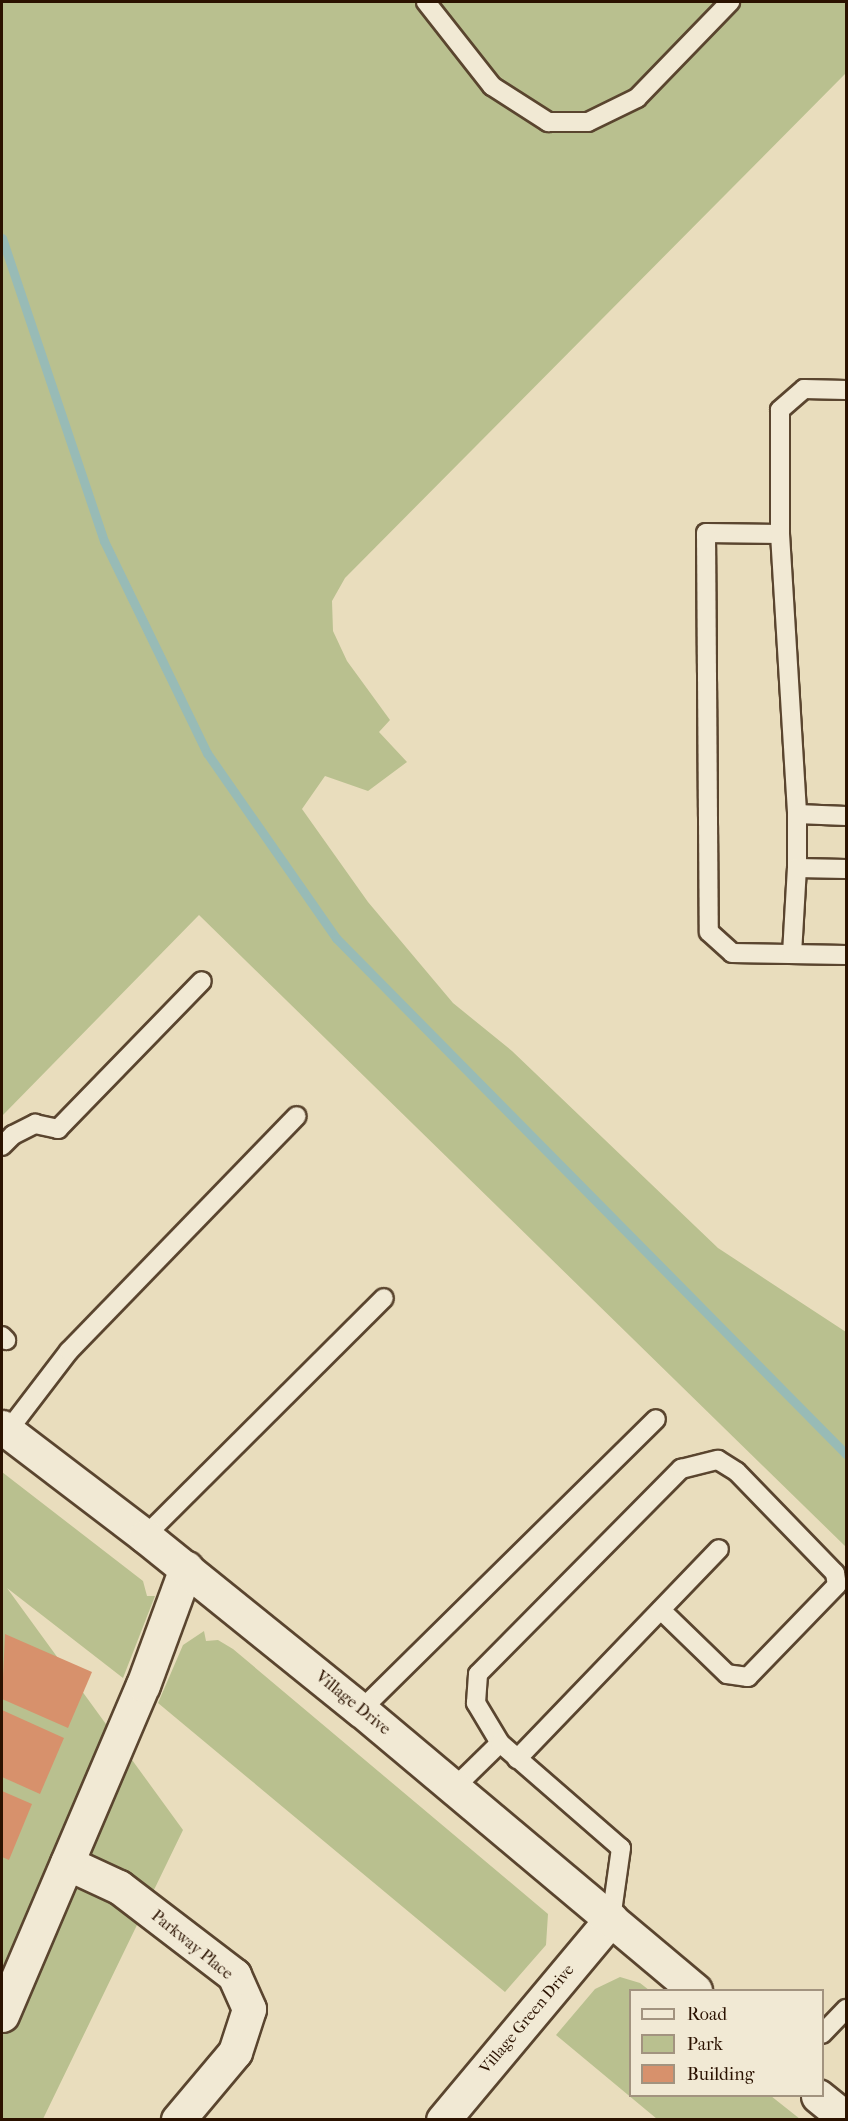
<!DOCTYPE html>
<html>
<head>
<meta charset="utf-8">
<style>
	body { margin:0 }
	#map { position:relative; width:848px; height:2121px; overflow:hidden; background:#e9ddbd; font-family:"IM FELL French Canon",serif }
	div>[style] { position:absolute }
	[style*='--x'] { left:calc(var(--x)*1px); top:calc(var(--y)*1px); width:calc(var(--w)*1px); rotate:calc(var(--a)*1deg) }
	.green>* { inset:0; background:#b9c08f }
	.stream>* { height:9px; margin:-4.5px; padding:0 4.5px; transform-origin:4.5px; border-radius:4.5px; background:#98bbb6 }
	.building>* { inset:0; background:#d7916c }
	.roads { filter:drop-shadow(2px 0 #5a452f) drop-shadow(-2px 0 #5a452f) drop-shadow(0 2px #5a452f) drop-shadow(0 -2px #5a452f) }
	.lane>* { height:18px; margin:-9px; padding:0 9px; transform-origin:9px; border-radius:9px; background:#f1e9d4 }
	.street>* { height:33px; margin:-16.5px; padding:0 16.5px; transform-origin:16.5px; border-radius:16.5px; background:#f1e9d4 }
	.secondary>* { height:33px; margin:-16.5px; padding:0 16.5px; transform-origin:16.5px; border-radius:16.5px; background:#f1e9d4 }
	span { translate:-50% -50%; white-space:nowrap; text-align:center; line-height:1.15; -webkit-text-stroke:4.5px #f1e9d4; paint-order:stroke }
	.street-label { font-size:16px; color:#2b1200 }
	.frame { position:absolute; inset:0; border:3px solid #2b1200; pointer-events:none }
	.legend { position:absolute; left:629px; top:1989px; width:195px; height:108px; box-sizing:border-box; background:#f1e9d4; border:2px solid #a2937f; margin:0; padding:8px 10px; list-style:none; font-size:18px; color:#2b1200 }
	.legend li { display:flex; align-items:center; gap:12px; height:30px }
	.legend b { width:30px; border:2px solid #a2937f }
</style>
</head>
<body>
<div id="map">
	<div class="green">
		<div style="clip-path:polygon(2px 2px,846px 2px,846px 73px,345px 578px,332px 601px,333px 631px,347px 661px,390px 720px,379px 732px,407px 762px,368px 791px,325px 776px,302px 809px,368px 902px,453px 1003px,512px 1051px,718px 1248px,846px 1332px,846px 1547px,199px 915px,2px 1116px)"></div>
		<div style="clip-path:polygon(2px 1472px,143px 1581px,147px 1596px,155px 1596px,123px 1678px,7px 1588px,183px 1830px,43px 2119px,2px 2119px)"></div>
		<div style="clip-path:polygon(204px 1631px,206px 1641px,218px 1640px,233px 1649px,548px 1914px,546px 1945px,505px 1992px,158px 1703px,183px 1645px)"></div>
		<div style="clip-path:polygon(620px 1977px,640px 1983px,649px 1990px,630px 1990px,630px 2096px,771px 2096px,800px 2119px,657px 2119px,556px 2035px,595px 1989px)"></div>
	</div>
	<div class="stream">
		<div style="--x:2;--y:238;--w:320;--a:71.4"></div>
		<div style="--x:104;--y:541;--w:236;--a:64.1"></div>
		<div style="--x:207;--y:753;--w:226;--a:55.1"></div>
		<div style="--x:336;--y:938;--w:726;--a:45.34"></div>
	</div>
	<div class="building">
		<div style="clip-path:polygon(5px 1634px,92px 1672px,68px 1728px,2px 1699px)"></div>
		<div style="clip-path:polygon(2px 1710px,64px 1738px,40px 1794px,2px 1777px)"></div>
		<div style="clip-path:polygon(2px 1791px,32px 1804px,9px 1860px,2px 1857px)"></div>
	</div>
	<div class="roads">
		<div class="lane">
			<div style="--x:426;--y:2;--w:107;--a:51.8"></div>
			<div style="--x:492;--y:86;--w:67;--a:32.7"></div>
			<div style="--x:548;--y:122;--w:40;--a:0"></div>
			<div style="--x:588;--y:122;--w:55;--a:-26.1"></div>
			<div style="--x:637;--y:98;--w:134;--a:-45.9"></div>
			<div style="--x:846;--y:390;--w:42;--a:-178.6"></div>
			<div style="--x:804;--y:389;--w:32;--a:139"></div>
			<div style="--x:780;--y:410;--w:124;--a:90"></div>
			<div style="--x:780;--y:534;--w:74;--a:-179.2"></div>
			<div style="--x:706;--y:533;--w:399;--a:89.6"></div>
			<div style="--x:709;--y:932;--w:31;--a:42"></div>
			<div style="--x:732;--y:953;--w:114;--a:1"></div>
			<div style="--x:780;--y:534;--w:281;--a:86.5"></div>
			<div style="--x:797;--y:868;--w:54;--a:-90"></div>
			<div style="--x:797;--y:814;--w:49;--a:2.3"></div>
			<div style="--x:792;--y:954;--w:86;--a:-86.7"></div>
			<div style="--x:797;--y:868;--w:49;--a:1.2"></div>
			<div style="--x:2;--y:1146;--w:16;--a:-45"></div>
			<div style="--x:13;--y:1135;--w:25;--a:-27"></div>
			<div style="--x:35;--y:1124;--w:24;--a:12"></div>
			<div style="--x:58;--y:1129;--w:206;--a:-45.8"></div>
			<div style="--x:2;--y:1336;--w:6;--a:45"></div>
			<div style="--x:7;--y:1432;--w:102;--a:-52.6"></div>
			<div style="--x:69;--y:1351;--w:327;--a:-45.9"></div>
			<div style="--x:145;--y:1536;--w:337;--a:-44.9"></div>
			<div style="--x:361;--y:1710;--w:414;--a:-44.6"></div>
			<div style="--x:500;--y:1743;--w:47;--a:-121"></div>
			<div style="--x:476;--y:1703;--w:29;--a:-86"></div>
			<div style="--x:478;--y:1674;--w:289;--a:-45.3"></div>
			<div style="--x:681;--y:1469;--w:38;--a:-14"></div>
			<div style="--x:718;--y:1460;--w:22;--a:32"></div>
			<div style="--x:737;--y:1472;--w:141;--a:45.9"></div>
			<div style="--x:835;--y:1573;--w:12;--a:81"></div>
			<div style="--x:837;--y:1585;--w:128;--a:134.1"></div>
			<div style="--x:748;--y:1677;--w:21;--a:-172"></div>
			<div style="--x:727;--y:1674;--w:92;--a:-135.9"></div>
			<div style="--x:517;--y:1759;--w:291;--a:-46.1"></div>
			<div style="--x:454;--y:1788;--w:64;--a:-44.4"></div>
			<div style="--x:500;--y:1743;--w:160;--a:41"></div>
			<div style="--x:621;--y:1848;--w:72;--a:98"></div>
			<div style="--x:822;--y:2034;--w:35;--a:-46"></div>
		</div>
		<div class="street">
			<div style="--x:67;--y:1863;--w:57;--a:24.8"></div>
			<div style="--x:119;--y:1887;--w:145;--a:37.4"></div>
			<div style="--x:234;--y:1975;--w:37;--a:66"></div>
			<div style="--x:249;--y:2009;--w:45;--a:108"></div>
			<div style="--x:235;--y:2052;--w:89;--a:130"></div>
			<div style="--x:2;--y:2015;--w:359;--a:-66.9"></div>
			<div style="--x:143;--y:1685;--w:125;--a:-69.8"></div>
			<div style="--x:443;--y:2120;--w:262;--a:-50.1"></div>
		</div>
		<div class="secondary">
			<div style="--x:2;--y:1427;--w:180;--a:37.3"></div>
			<div style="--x:145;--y:1536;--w:277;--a:38.9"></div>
			<div style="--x:361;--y:1710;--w:436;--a:40"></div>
			<div style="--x:818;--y:2096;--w:36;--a:39"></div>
		</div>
	</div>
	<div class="street-label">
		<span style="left:353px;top:1703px;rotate:39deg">Village Drive</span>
		<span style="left:192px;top:1945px;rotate:39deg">Parkway Place</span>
		<span style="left:527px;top:2019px;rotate:-50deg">Village Green Drive</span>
	</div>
	<div class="frame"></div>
	<ul class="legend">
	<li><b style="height:8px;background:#f1e9d4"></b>Road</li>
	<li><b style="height:16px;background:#b9c08f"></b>Park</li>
	<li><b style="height:16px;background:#d7916c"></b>Building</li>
	</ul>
</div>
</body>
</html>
